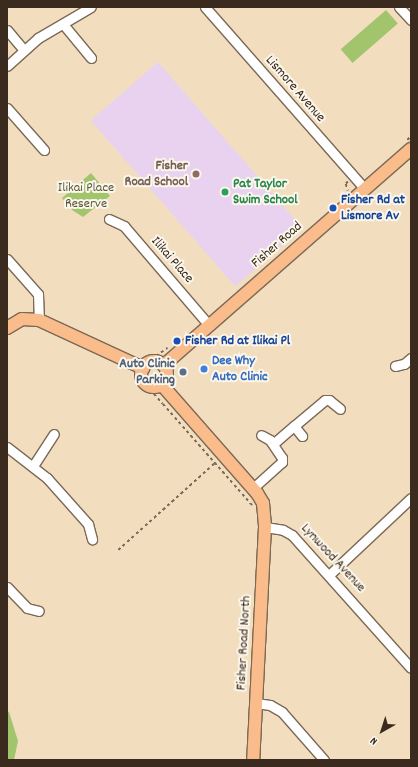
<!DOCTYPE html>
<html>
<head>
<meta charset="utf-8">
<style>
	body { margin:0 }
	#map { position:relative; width:418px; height:767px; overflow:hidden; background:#f2debf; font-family:Dekko,sans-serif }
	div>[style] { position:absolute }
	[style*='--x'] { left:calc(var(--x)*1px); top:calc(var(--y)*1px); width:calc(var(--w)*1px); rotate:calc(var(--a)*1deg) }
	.built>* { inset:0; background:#e8d2ef; transform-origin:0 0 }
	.green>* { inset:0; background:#a2c46d; transform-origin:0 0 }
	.path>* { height:1.5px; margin-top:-0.75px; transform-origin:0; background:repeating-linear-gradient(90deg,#7b6956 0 3px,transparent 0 6px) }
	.roads { filter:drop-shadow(1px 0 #7b6956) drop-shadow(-1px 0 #7b6956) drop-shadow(0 1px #7b6956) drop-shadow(0 -1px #7b6956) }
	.minor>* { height:9px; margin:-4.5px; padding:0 4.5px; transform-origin:4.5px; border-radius:4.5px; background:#fff }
	.major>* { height:12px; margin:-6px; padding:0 6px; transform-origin:6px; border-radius:6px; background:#f9bc8a }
	.major>.ring { margin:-6px; padding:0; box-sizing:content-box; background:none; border:12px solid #f9bc8a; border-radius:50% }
	.dots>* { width:11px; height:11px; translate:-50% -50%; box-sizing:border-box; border:2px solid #fbf7ec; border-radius:50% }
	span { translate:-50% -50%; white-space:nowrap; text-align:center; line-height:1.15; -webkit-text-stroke:4px #fbf7ec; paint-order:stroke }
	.street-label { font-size:14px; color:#3b2a1e }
	.education-label { font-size:14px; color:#785e54; font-weight:700 }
	.right { translate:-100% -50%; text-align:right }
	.leisure-label { font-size:14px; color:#27864d; font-weight:700 }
	.left { translate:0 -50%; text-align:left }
	.park-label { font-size:14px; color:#5a5836 }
	.transit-label { font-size:14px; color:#164399; font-weight:700 }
	.shop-label { font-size:14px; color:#366cbe; font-weight:700 }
	.service-label { font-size:14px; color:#4e5e75; font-weight:700 }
	.frame { position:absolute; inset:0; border:8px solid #3b2a1e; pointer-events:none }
	.north { position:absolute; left:362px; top:711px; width:40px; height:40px; -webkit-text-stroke:3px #fbf7ec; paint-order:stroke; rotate:219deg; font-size:11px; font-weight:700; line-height:16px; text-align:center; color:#3b2a1e }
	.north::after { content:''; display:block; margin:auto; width:14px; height:18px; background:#3b2a1e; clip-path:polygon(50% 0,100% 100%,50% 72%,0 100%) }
</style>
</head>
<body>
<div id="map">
	<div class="built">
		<div style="left:158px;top:62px;width:220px;height:89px;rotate:49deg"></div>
	</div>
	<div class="green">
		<div style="left:386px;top:10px;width:18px;height:60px;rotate:49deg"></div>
		<div style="clip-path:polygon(91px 173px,110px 196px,83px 217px,72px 210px,62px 198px)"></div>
		<div style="clip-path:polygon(7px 711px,9px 712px,18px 741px,14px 760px,7px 760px)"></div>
	</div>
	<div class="path">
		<div style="--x:407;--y:140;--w:6;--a:-45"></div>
		<div style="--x:348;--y:182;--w:3;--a:135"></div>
		<div style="--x:346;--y:184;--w:7;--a:74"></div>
		<div style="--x:146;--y:358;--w:10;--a:-11"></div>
		<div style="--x:156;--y:356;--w:14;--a:-36"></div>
		<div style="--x:136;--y:376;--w:15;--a:58"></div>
		<div style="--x:144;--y:389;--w:11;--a:27"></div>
		<div style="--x:154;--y:394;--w:13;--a:48"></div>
		<div style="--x:163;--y:404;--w:135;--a:48.6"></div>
		<div style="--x:118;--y:550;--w:130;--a:-41.9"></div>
	</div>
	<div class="roads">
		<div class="minor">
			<div style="--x:205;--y:7;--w:242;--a:48.7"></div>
			<div style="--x:399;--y:7;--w:18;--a:47"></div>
			<div style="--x:63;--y:24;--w:44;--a:50.5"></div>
			<div style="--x:7;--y:30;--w:26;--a:50"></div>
			<div style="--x:7;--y:66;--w:42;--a:-42.1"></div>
			<div style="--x:38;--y:38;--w:61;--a:-30.3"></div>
			<div style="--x:7;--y:108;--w:56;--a:48.6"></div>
			<div style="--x:109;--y:219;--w:17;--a:25"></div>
			<div style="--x:124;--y:226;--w:130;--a:49.4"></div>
			<div style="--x:7;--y:259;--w:47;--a:48.5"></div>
			<div style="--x:38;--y:294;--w:26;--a:88"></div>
			<div style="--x:395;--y:366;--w:9;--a:-13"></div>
			<div style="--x:404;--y:364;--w:9;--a:-41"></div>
			<div style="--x:294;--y:426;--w:40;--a:-40"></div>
			<div style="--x:325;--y:400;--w:4;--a:0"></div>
			<div style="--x:329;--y:400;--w:14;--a:39"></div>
			<div style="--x:273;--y:444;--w:28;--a:-41"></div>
			<div style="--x:294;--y:426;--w:13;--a:51"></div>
			<div style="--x:7;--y:447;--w:51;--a:37.8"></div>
			<div style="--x:47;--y:478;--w:62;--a:48.3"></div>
			<div style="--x:88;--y:524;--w:16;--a:75"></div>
			<div style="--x:33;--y:466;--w:38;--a:-57"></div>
			<div style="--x:253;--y:488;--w:39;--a:-42"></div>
			<div style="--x:282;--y:462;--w:4;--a:-90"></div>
			<div style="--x:282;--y:458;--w:22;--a:-124"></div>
			<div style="--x:270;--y:440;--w:10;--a:-151"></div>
			<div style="--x:265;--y:527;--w:18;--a:9"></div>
			<div style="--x:283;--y:530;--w:10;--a:29"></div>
			<div style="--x:292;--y:535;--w:178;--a:48.2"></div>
			<div style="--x:329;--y:575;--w:112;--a:-43.2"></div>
			<div style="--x:7;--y:587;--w:29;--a:46"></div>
			<div style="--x:27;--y:608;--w:12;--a:14"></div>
			<div style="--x:256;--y:703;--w:14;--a:8"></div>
			<div style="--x:270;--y:705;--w:14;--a:30"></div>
			<div style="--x:282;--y:712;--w:64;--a:48.8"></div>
		</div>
		<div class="major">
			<div style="--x:7;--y:328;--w:17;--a:-31"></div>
			<div style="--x:22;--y:319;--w:17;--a:3"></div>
			<div style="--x:39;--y:320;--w:115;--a:24.8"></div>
			<div class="ring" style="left:141px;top:361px;width:14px;height:14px"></div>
			<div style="--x:164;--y:365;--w:328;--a:-41.2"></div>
			<div style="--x:162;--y:385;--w:144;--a:48.7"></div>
			<div style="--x:257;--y:493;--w:12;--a:59"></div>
			<div style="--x:263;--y:503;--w:24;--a:85"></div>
			<div style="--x:265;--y:527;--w:233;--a:92.9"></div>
		</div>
	</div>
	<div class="dots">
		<div style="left:196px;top:174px;background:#8d6e63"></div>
		<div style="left:225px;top:192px;background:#2e9e5b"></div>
		<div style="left:333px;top:208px;background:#1a4fb4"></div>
		<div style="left:177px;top:341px;background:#1a4fb4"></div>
		<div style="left:204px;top:369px;background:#3f7fe0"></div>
		<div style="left:183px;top:372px;background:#5c6f8a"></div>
	</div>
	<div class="street-label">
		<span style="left:295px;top:89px;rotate:49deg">Lismore Avenue</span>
		<span style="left:277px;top:245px;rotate:-41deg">Fisher Road</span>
		<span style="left:172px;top:260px;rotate:49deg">Ilikai Place</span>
		<span style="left:333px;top:558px;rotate:47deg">Lynwood Avenue</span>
		<span style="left:244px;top:643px;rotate:-87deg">Fisher Road North</span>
	</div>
	<div class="education-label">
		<span class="right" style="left:188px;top:174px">Fisher<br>Road School</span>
	</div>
	<div class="leisure-label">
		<span class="left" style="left:233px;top:192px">Pat Taylor<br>Swim School</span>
	</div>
	<div class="park-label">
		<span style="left:86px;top:196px">Ilikai Place<br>Reserve</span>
	</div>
	<div class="transit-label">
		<span class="left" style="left:341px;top:208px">Fisher Rd at<br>Lismore Av</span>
		<span class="left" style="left:185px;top:341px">Fisher Rd at Ilikai Pl</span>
	</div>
	<div class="shop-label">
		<span class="left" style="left:212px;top:369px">Dee Why<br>Auto Clinic</span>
	</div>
	<div class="service-label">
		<span class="right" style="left:175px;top:372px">Auto Clinic<br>Parking</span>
	</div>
	<div class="frame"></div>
	<div class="north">N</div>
</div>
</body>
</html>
